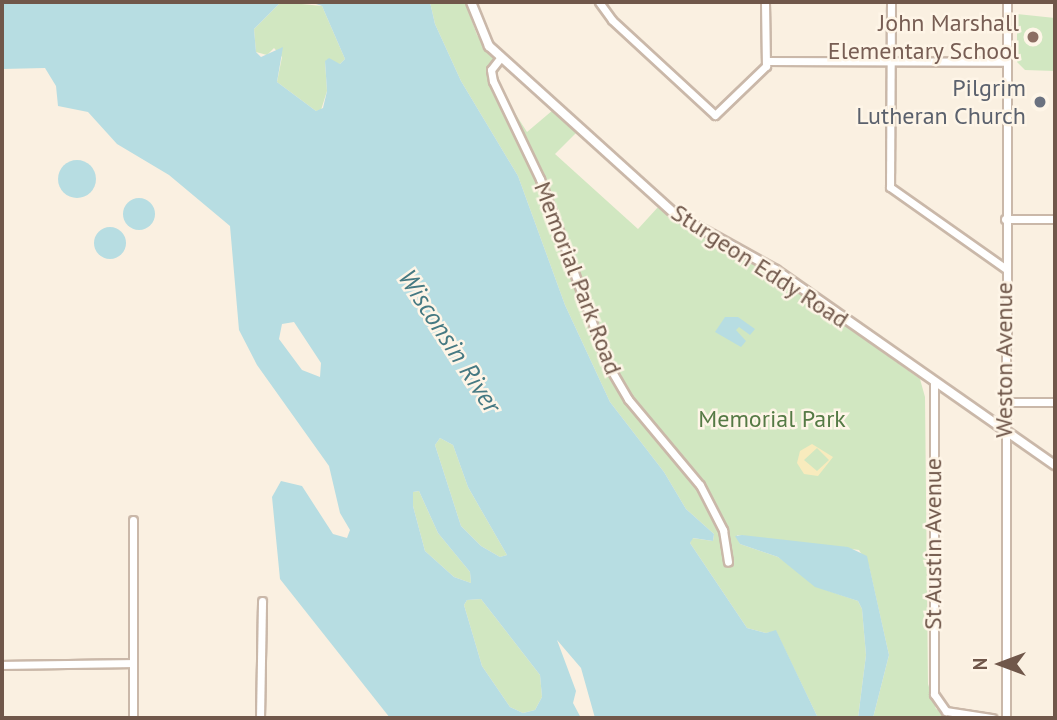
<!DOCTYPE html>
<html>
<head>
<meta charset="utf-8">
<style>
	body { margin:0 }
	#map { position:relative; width:1057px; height:720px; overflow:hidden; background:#faf0e1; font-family:"PT Sans",sans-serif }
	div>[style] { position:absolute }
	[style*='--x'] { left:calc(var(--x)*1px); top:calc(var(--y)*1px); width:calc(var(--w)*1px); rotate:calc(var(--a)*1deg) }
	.green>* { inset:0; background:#d1e7c1 }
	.sand>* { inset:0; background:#f8ebbd }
	.water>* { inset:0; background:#b7dde2 }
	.round { border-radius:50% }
	.roads { filter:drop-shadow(2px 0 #cab8a9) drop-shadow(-2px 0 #cab8a9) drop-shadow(0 2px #cab8a9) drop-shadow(0 -2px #cab8a9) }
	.minor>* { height:7px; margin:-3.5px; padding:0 3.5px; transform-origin:3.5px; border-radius:3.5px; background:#fff }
	.tertiary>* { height:8px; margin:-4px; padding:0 4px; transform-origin:4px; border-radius:4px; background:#fff }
	.dots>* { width:19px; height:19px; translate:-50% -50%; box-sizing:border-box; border:4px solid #fef5e7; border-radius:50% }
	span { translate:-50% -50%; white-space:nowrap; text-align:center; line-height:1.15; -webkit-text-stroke:5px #fef5e7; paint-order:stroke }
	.education-label { font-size:24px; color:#785e54 }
	.right { translate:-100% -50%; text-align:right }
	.worship-label { font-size:24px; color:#5b616d }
	.street-label { font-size:24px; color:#70574a }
	.park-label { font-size:24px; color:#557a45 }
	.water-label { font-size:26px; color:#457982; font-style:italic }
	.frame { position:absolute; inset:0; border:4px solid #70574a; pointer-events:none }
	.north { position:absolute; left:966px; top:629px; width:70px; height:70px; -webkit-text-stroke:5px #fef5e7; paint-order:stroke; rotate:270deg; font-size:19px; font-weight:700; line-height:28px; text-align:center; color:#70574a }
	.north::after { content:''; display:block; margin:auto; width:24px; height:32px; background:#70574a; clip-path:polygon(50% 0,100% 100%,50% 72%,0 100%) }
</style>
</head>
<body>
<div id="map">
	<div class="green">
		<div style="clip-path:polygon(281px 2px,322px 6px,345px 59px,340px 64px,325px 61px,327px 91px,321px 110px,316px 111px,277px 82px,282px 57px,274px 48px,267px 55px,256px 52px,254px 29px)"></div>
		<div style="clip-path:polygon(430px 2px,465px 2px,477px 35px,501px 68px,496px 75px,502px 93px,527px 132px,553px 110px,577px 132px,555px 154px,638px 229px,659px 206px,688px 229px,772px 273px,920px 379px,925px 397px,928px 684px,936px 709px,963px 718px,873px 718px,889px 655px,869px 566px,859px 550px,737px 535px,740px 544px,778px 557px,826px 590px,858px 601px,862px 609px,866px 655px,858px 718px,818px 718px,776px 631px,766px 633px,747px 628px,690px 543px,692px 538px,713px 541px,714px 534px,686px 509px,664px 472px,610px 402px,565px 305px,518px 176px,461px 81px,435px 24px)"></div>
		<div style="clip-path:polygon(1017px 14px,1055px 18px,1055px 71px,1025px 70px,1017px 62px)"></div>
		<div style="clip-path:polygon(440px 438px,453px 445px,468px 487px,507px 555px,500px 557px,481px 546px,461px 526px,435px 445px)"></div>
		<div style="clip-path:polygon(419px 491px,438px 533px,470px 572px,471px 583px,454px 577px,425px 551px,413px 506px,413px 492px)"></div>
		<div style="clip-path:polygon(481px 599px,540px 675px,542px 697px,535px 710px,523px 713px,510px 707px,482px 666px,464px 605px,467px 600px)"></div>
	</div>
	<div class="sand">
		<div style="clip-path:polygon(evenodd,812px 444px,833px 457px,818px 476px,804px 474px,797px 463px,800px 451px,812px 444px,817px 448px,829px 460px,817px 471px,804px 460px,817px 448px)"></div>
	</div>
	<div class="water">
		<div style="clip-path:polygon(evenodd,2px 2px,281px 2px,254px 29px,256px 52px,261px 57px,283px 47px,277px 82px,316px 111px,323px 108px,327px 91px,325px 61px,329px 58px,340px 64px,345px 59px,322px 6px,310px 2px,430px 2px,435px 24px,461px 81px,518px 176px,565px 305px,610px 402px,664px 472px,686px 509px,714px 534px,713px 541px,693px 538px,690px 543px,747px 628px,766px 633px,776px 630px,818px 718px,595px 718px,581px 668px,557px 640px,576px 691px,573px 703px,581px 718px,390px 718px,280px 579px,272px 497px,281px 481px,302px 486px,333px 534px,347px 538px,350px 530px,340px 513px,329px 466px,257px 365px,239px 330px,230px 226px,169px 175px,117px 144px,88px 112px,58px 106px,56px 86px,45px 68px,2px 69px,2px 2px,294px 322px,321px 363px,320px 377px,302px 370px,279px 339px,282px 324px,294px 322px,2px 2px,440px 438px,453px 445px,468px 487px,507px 555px,500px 557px,481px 546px,461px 526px,435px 445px,440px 438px,2px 2px,419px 491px,438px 533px,470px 572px,471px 583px,454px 577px,425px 551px,413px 506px,413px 492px,419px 491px,2px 2px,481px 599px,540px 675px,542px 697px,535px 710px,523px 713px,510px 707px,482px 666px,464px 605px,467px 600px,481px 599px)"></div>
		<div class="round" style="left:58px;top:160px;width:38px;height:38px"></div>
		<div class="round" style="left:123px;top:198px;width:32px;height:32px"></div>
		<div class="round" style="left:94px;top:227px;width:32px;height:32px"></div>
		<div style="clip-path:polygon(725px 317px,738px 317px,755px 329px,750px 335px,739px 327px,736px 330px,746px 341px,741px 347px,715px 332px)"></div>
		<div style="clip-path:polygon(742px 535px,848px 547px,867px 556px,889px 655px,873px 718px,858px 718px,866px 655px,862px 609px,858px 601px,815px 587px,778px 557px,740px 544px,735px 536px)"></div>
	</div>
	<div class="roads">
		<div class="minor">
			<div style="--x:599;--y:2;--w:22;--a:54"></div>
			<div style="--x:612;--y:20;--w:140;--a:42.7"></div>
			<div style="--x:715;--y:115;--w:71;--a:-43.9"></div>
			<div style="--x:766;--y:66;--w:64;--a:-90.9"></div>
			<div style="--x:891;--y:2;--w:185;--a:90.3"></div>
			<div style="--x:890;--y:187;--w:141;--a:35.2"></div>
			<div style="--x:501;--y:57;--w:16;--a:128"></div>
			<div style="--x:491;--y:70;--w:11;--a:80"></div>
			<div style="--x:493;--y:81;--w:109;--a:64.4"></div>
			<div style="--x:540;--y:179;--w:196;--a:70"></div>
			<div style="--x:607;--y:363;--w:42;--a:59.7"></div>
			<div style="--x:628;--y:399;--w:112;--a:50.1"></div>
			<div style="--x:700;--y:485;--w:51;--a:62.9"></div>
			<div style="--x:723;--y:530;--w:32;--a:81"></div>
			<div style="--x:767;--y:61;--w:239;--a:0.2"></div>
			<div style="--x:1005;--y:219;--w:50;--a:0"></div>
			<div style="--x:934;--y:383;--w:311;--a:90"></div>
			<div style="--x:934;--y:694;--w:21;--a:55"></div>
			<div style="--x:946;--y:711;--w:47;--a:8.7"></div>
			<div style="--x:1004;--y:402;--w:51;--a:0"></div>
			<div style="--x:133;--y:520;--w:198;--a:90"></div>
			<div style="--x:2;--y:665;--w:131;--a:-0.9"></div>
			<div style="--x:260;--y:718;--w:117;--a:-89"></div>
			<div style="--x:1006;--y:718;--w:716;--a:-89.92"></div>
		</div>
		<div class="tertiary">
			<div style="--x:471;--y:2;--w:48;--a:67.8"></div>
			<div style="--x:489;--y:46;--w:251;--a:42.1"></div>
			<div style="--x:675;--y:214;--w:115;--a:29"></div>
			<div style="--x:776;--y:270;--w:340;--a:35"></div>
		</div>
	</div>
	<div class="dots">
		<div style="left:1033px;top:37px;background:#8d6e63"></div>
		<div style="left:1040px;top:102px;background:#6b7280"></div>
	</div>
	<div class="education-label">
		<span class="right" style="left:1019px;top:37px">John Marshall<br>Elementary School</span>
	</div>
	<div class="worship-label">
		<span class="right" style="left:1026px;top:102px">Pilgrim<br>Lutheran Church</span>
	</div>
	<div class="street-label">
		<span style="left:760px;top:266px;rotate:33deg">Sturgeon Eddy Road</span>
		<span style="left:578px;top:278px;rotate:69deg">Memorial Park Road</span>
		<span style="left:1004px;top:360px;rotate:-90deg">Weston Avenue</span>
		<span style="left:933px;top:544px;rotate:-90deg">St Austin Avenue</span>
	</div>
	<div class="park-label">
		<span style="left:772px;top:419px">Memorial Park</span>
	</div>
	<div class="water-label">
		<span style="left:450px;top:341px;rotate:57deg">Wisconsin River</span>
	</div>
	<div class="frame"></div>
	<div class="north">N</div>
</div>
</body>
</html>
